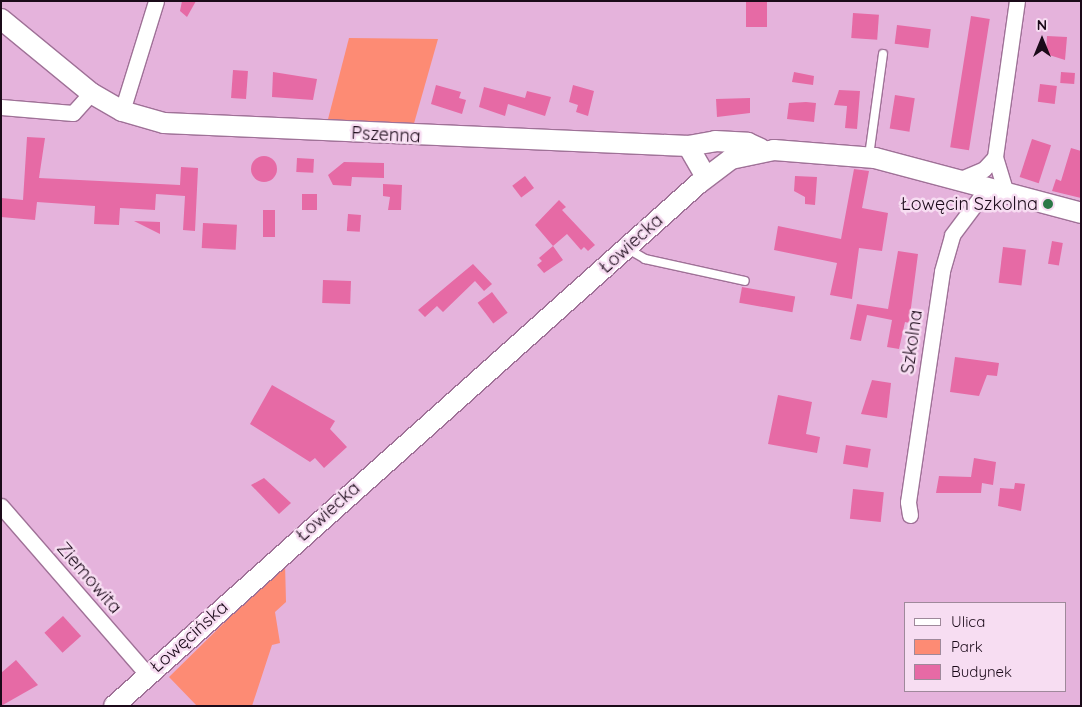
<!DOCTYPE html>
<html>
<head>
<meta charset="utf-8">
<style>
	body { margin:0 }
	#map { position:relative; width:1082px; height:707px; overflow:hidden; background:#e5b3dc; font-family:Quicksand,sans-serif }
	div>[style] { position:absolute }
	[style*='--x'] { left:calc(var(--x)*1px); top:calc(var(--y)*1px); width:calc(var(--w)*1px); rotate:calc(var(--a)*1deg) }
	.green>* { inset:0; background:#fd8b74 }
	.building>* { inset:0; background:#e66aa5; transform-origin:0 0 }
	.round { border-radius:50% }
	.roads { filter:drop-shadow(1px 0 #9f7197) drop-shadow(-1px 0 #9f7197) drop-shadow(0 1px #9f7197) drop-shadow(0 -1px #9f7197) }
	.lane>* { height:8px; margin:-4px; padding:0 4px; transform-origin:4px; border-radius:4px; background:#fff }
	.street>* { height:15px; margin:-7.5px; padding:0 7.5px; transform-origin:7.5px; border-radius:7.5px; background:#fff }
	.secondary>* { height:20px; margin:-10px; padding:0 10px; transform-origin:10px; border-radius:10px; background:#fff }
	.dots>* { width:14px; height:14px; translate:-50% -50%; box-sizing:border-box; border:2px solid #f7ddf2; border-radius:50% }
	span { translate:-50% -50%; white-space:nowrap; text-align:center; line-height:1.15; -webkit-text-stroke:5px #f7ddf2; paint-order:stroke }
	.street-label { font-size:18px; color:#1b0a19 }
	.poi-label { font-size:18px; color:#1b0a19 }
	.right { translate:-100% -50%; text-align:right }
	.frame { position:absolute; inset:0; border:2px solid #1b0a19; pointer-events:none }
	.legend { position:absolute; left:904px; top:602px; width:162px; height:90px; box-sizing:border-box; background:#f7ddf2; border:1px solid #9f899b; margin:0; padding:6px 9px; list-style:none; font-size:15px; color:#1b0a19 }
	.legend li { display:flex; align-items:center; gap:10px; height:25px }
	.legend b { width:25px; border:1px solid #9f899b }
	.north { position:absolute; left:1017px; top:15px; width:50px; height:50px; -webkit-text-stroke:4px #f7ddf2; paint-order:stroke; rotate:0deg; font-size:14px; font-weight:700; line-height:20px; text-align:center; color:#1b0a19 }
	.north::after { content:''; display:block; margin:auto; width:18px; height:22px; background:#1b0a19; clip-path:polygon(50% 0,100% 100%,50% 72%,0 100%) }
</style>
</head>
<body>
<div id="map">
	<div class="green">
		<div style="clip-path:polygon(349px 38px,438px 39px,413px 127px,327px 123px)"></div>
		<div style="clip-path:polygon(285px 563px,286px 602px,275px 612px,280px 643px,272px 645px,252px 706px,197px 706px,169px 677px)"></div>
	</div>
	<div class="building">
		<div style="clip-path:polygon(182px 1px,196px 1px,187px 17px,180px 11px)"></div>
		<div style="left:746px;top:1px;width:21px;height:26px"></div>
		<div style="left:853px;top:13px;width:26px;height:25px;rotate:4deg"></div>
		<div style="left:971px;top:16px;width:19px;height:133px;rotate:9deg"></div>
		<div style="left:897px;top:25px;width:34px;height:19px;rotate:7deg"></div>
		<div style="clip-path:polygon(1047px 36px,1067px 37px,1065px 60px,1046px 54px)"></div>
		<div style="left:233px;top:70px;width:15px;height:28px;rotate:4deg"></div>
		<div style="clip-path:polygon(273px 72px,317px 79px,313px 100px,272px 97px)"></div>
		<div style="clip-path:polygon(794px 72px,814px 76px,813px 85px,792px 82px)"></div>
		<div style="left:1061px;top:72px;width:14px;height:11px;rotate:4deg"></div>
		<div style="left:1040px;top:84px;width:17px;height:18px;rotate:7deg"></div>
		<div style="clip-path:polygon(436px 85px,461px 92px,459px 98px,466px 100px,462px 114px,431px 104px)"></div>
		<div style="clip-path:polygon(573px 85px,594px 91px,588px 116px,576px 112px,578px 105px,569px 102px)"></div>
		<div style="clip-path:polygon(484px 87px,525px 98px,527px 91px,551px 97px,545px 116px,508px 104px,505px 116px,479px 107px)"></div>
		<div style="clip-path:polygon(839px 90px,860px 91px,857px 129px,845px 128px,847px 106px,834px 105px)"></div>
		<div style="left:895px;top:95px;width:20px;height:34px;rotate:9deg"></div>
		<div style="clip-path:polygon(750px 98px,750px 113px,717px 117px,716px 99px)"></div>
		<div style="clip-path:polygon(806px 102px,816px 103px,814px 122px,787px 119px,789px 103px)"></div>
		<div style="clip-path:polygon(27px 137px,45px 138px,39px 178px,180px 185px,181px 167px,198px 168px,195px 231px,183px 230px,185px 196px,156px 194px,155px 210px,120px 208px,119px 225px,94px 224px,95px 206px,37px 202px,35px 220px,1px 217px,1px 198px,23px 200px)"></div>
		<div style="left:1032px;top:139px;width:20px;height:40px;rotate:18deg"></div>
		<div style="clip-path:polygon(1071px 148px,1081px 151px,1081px 198px,1052px 191px,1056px 179px,1061px 181px)"></div>
		<div class="round" style="left:251px;top:156px;width:26px;height:26px"></div>
		<div style="left:297px;top:158px;width:17px;height:14px;rotate:3deg"></div>
		<div style="clip-path:polygon(344px 162px,384px 163px,384px 178px,352px 177px,351px 186px,333px 185px,328px 175px)"></div>
		<div style="clip-path:polygon(854px 169px,869px 171px,862px 208px,888px 213px,882px 251px,859px 248px,852px 299px,830px 295px,837px 263px,774px 250px,778px 226px,841px 239px)"></div>
		<div style="left:525px;top:176px;width:15px;height:16px;rotate:53deg"></div>
		<div style="clip-path:polygon(795px 176px,817px 177px,815px 205px,805px 204px,805px 197px,794px 191px)"></div>
		<div style="clip-path:polygon(383px 184px,402px 185px,401px 210px,388px 210px,390px 197px,383px 196px)"></div>
		<div style="left:302px;top:194px;width:15px;height:16px"></div>
		<div style="clip-path:polygon(559px 200px,566px 207px,562px 210px,595px 245px,588px 251px,584px 247px,581px 250px,567px 234px,553px 246px,535px 225px)"></div>
		<div style="left:263px;top:210px;width:12px;height:27px"></div>
		<div style="left:348px;top:214px;width:13px;height:17px;rotate:4deg"></div>
		<div style="clip-path:polygon(134px 221px,160px 222px,160px 234px)"></div>
		<div style="left:203px;top:223px;width:34px;height:25px;rotate:3deg"></div>
		<div style="left:1052px;top:241px;width:11px;height:23px;rotate:10deg"></div>
		<div style="clip-path:polygon(553px 246px,563px 260px,544px 273px,537px 265px,542px 261px,539px 258px)"></div>
		<div style="left:1003px;top:247px;width:23px;height:36px;rotate:7deg"></div>
		<div style="clip-path:polygon(898px 251px,918px 254px,909px 323px,905px 322px,899px 349px,887px 347px,892px 320px,867px 315px,861px 341px,850px 339px,857px 304px,888px 309px)"></div>
		<div style="clip-path:polygon(473px 264px,492px 284px,484px 291px,475px 281px,443px 312px,437px 306px,425px 317px,418px 310px)"></div>
		<div style="left:323px;top:280px;width:28px;height:23px;rotate:2deg"></div>
		<div style="left:742px;top:287px;width:54px;height:16px;rotate:10deg"></div>
		<div style="left:492px;top:292px;width:26px;height:18px;rotate:53deg"></div>
		<div style="clip-path:polygon(955px 357px,999px 363px,997px 376px,987px 375px,979px 396px,950px 392px)"></div>
		<div style="clip-path:polygon(872px 380px,891px 383px,887px 418px,861px 414px)"></div>
		<div style="clip-path:polygon(272px 385px,335px 421px,330px 429px,347px 447px,324px 468px,315px 458px,310px 462px,250px 424px)"></div>
		<div style="clip-path:polygon(778px 395px,812px 402px,806px 434px,820px 437px,817px 453px,768px 444px)"></div>
		<div style="left:846px;top:445px;width:25px;height:19px;rotate:9deg"></div>
		<div style="clip-path:polygon(974px 458px,996px 462px,993px 485px,982px 483px,981px 493px,936px 493px,939px 476px,971px 477px)"></div>
		<div style="clip-path:polygon(264px 478px,291px 503px,279px 514px,251px 485px)"></div>
		<div style="clip-path:polygon(1015px 483px,1025px 484px,1021px 511px,998px 506px,1000px 488px,1014px 489px)"></div>
		<div style="left:853px;top:489px;width:31px;height:30px;rotate:6deg"></div>
		<div style="left:63px;top:616px;width:27px;height:25px;rotate:48deg"></div>
		<div style="clip-path:polygon(16px 660px,38px 685px,1px 706px,1px 673px)"></div>
	</div>
	<div class="roads">
		<div class="lane">
			<div style="--x:869;--y:156;--w:103;--a:-82.2"></div>
			<div style="--x:628;--y:249;--w:20;--a:30"></div>
			<div style="--x:645;--y:259;--w:102;--a:12.4"></div>
		</div>
		<div class="street">
			<div style="--x:1;--y:107;--w:72;--a:4.8"></div>
			<div style="--x:73;--y:113;--w:27;--a:-48"></div>
			<div style="--x:122;--y:111;--w:115;--a:-72.8"></div>
			<div style="--x:995;--y:157;--w:158;--a:-82"></div>
			<div style="--x:961;--y:179;--w:25;--a:-23"></div>
			<div style="--x:984;--y:169;--w:16;--a:-47"></div>
			<div style="--x:995;--y:157;--w:37;--a:73"></div>
			<div style="--x:1;--y:506;--w:224;--a:49"></div>
			<div style="--x:910;--y:515;--w:13;--a:-99"></div>
			<div style="--x:908;--y:502;--w:233;--a:-81.6"></div>
			<div style="--x:942;--y:271;--w:37;--a:-74"></div>
			<div style="--x:952;--y:235;--w:60;--a:-53.1"></div>
		</div>
		<div class="secondary">
			<div style="--x:1;--y:19;--w:117;--a:39.4"></div>
			<div style="--x:91;--y:93;--w:36;--a:30"></div>
			<div style="--x:122;--y:111;--w:44;--a:15.9"></div>
			<div style="--x:164;--y:123;--w:525;--a:2.51"></div>
			<div style="--x:688;--y:146;--w:27;--a:-10"></div>
			<div style="--x:715;--y:141;--w:33;--a:3"></div>
			<div style="--x:748;--y:143;--w:14;--a:25"></div>
			<div style="--x:688;--y:146;--w:36;--a:60"></div>
			<div style="--x:114;--y:706;--w:783;--a:-41.79"></div>
			<div style="--x:698;--y:184;--w:41;--a:-37.1"></div>
			<div style="--x:731;--y:159;--w:44;--a:-11.8"></div>
			<div style="--x:774;--y:150;--w:101;--a:4.5"></div>
			<div style="--x:875;--y:158;--w:213;--a:14.9"></div>
		</div>
	</div>
	<div class="dots">
		<div style="left:1048px;top:204px;background:#2b7847"></div>
	</div>
	<div class="street-label">
		<span style="left:386px;top:135px;rotate:3deg">Pszenna</span>
		<span style="left:631px;top:244px;rotate:-42deg">Łowiecka</span>
		<span style="left:912px;top:342px;rotate:-82deg">Szkolna</span>
		<span style="left:328px;top:512px;rotate:-42deg">Łowiecka</span>
		<span style="left:89px;top:578px;rotate:49deg">Ziemowita</span>
		<span style="left:189px;top:637px;rotate:-42deg">Łowęcińska</span>
	</div>
	<div class="poi-label">
		<span class="right" style="left:1038px;top:204px">Łowęcin Szkolna</span>
	</div>
	<div class="frame"></div>
	<ul class="legend">
	<li><b style="height:6px;background:#fff"></b>Ulica</li>
	<li><b style="height:14px;background:#fd8b74"></b>Park</li>
	<li><b style="height:14px;background:#e66aa5"></b>Budynek</li>
	</ul>
	<div class="north">N</div>
</div>
</body>
</html>
